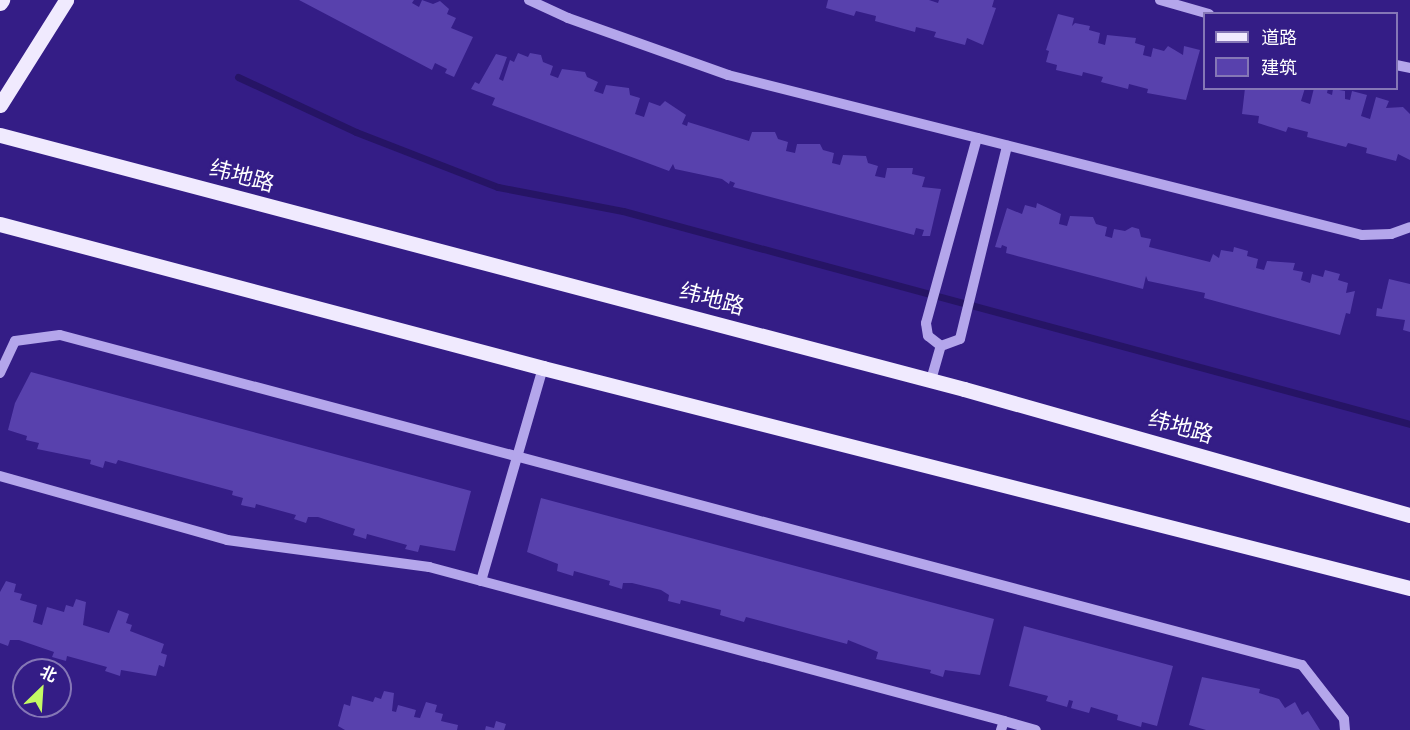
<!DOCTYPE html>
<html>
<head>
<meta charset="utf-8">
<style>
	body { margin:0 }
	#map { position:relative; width:1410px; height:730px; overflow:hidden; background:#341d86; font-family:"Titillium Web","Noto Sans SC",sans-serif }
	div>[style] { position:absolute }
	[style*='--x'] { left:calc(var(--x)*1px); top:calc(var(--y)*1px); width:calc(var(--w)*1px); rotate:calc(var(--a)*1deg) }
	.stream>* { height:7px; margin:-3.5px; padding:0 3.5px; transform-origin:3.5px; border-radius:3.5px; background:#261465 }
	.building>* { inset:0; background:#5841ad }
	.minor>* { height:10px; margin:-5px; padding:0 5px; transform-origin:5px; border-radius:5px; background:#b4a6eb }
	.major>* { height:15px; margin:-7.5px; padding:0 7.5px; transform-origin:7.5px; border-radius:7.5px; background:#f0eafe }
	span { translate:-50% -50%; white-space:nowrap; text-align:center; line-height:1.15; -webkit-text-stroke:4.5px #341d86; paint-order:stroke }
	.street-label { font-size:22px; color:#fff }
	.legend { position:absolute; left:1203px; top:12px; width:195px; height:78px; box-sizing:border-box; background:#341d86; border:2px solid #8577b6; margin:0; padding:8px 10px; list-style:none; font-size:18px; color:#fff }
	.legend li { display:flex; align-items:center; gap:12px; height:30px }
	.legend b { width:30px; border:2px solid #8577b6 }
	.north { position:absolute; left:12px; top:658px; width:60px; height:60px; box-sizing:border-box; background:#341d86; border:2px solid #8577b6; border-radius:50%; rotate:25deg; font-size:16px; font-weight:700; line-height:24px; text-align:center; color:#fff }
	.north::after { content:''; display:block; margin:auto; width:21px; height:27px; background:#c3fa64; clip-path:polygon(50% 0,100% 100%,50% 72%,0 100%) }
</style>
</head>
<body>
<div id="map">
	<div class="stream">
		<div style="--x:238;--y:77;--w:130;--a:25"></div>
		<div style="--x:356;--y:132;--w:152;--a:21.2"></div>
		<div style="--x:498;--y:187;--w:127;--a:10.9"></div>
		<div style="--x:623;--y:211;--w:815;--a:15.14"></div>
	</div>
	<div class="building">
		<div style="clip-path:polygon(299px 0,414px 0,412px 3px,419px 7px,422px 0,433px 4px,440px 1px,449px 9px,447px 14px,456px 18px,451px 28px,473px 37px,454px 77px,445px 73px,447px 69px,435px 63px,432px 70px)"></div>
		<div style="clip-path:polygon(828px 0,929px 0,938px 3px,939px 0,994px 0,992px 7px,996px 8px,983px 45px,967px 38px,965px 45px,934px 37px,936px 32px,916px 27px,915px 32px,875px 21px,876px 16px,856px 11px,854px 16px,826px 8px)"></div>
		<div style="clip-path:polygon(1058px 14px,1074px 18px,1072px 26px,1075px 23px,1090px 26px,1089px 30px,1100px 33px,1098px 43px,1105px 45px,1107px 35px,1136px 38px,1135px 43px,1145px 46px,1143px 55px,1151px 57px,1153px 48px,1164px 51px,1168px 46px,1183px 55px,1184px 46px,1200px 50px,1186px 100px,1147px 93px,1148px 89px,1129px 84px,1128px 89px,1101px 82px,1103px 77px,1083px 72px,1082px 76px,1056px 70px,1057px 65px,1046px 62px,1049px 51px,1046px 50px)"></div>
		<div style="clip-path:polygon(518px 53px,528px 57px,530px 53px,541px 55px,543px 62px,553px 66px,550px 75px,558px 78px,562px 69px,585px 72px,587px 77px,598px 82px,594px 91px,603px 94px,606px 85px,629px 88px,630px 95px,640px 98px,635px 114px,644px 117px,649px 102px,660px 106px,665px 101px,686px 115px,682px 124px,687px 126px,688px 122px,749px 141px,752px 132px,775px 132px,778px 139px,788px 142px,786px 151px,795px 153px,797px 144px,820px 144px,823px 150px,834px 153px,832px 163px,840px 165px,843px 155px,866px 156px,868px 163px,878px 166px,875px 176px,885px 178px,887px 168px,913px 168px,912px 174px,925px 177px,922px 187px,941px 189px,930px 236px,922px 236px,924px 230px,916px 228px,914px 235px,733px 187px,735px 183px,730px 181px,729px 184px,722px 179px,675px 169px,673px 164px,669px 171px,492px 105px,495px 98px,471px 89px,475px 82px,479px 84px,496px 54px,507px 57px,499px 79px,503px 81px,510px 60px,514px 62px)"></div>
		<div style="clip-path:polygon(1245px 88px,1305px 88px,1301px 101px,1310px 104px,1314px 88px,1328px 88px,1327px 93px,1332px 95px,1333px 89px,1345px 91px,1345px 99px,1350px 100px,1352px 91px,1367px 95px,1361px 116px,1370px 119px,1376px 97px,1389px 101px,1386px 108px,1403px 107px,1410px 114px,1410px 160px,1398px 154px,1396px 161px,1366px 153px,1367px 148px,1348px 143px,1346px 147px,1307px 137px,1308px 132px,1288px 127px,1286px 132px,1258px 123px,1259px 116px,1242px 114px)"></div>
		<div style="clip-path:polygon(1037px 203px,1061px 214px,1059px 224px,1067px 226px,1070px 216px,1093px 217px,1096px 224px,1107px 227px,1105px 236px,1112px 238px,1114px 229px,1125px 231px,1132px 227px,1139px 229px,1141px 237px,1151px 239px,1149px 247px,1210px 262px,1213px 254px,1219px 258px,1221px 250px,1233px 252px,1234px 247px,1248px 251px,1247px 256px,1258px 259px,1256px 268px,1264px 270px,1267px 261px,1295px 263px,1293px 270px,1303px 272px,1301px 280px,1310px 283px,1312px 274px,1323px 277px,1325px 270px,1340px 274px,1338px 280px,1348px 283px,1346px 293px,1355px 291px,1350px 314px,1346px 313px,1340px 335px,1204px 298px,1205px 293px,1148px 281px,1146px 276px,1143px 289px,1006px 253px,1007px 247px,1002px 245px,1001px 248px,995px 247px,1007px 208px,1022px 214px,1025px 205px,1036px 208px)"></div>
		<div style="clip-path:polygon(1389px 279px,1410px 284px,1410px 332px,1403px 330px,1405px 320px,1376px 316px,1377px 308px,1382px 309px)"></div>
		<div style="clip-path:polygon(31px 372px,471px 491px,455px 551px,420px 545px,418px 552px,405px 549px,407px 545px,367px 534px,366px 539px,353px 535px,355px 529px,318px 517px,308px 517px,306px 523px,294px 519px,296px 515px,256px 504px,255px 508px,241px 505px,243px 498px,232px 495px,233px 491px,118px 460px,116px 464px,105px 461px,103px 468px,90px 464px,91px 460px,37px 449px,39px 443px,26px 440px,27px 436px,8px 430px,15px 403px)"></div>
		<div style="clip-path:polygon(541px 498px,994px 619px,980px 675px,945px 670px,943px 677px,930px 673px,931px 670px,876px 659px,878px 652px,848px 640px,847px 644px,746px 617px,744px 622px,720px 615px,721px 610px,681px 600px,680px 604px,668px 601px,669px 595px,661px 590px,632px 583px,623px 583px,622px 589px,609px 585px,610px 581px,574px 571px,573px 576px,557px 571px,558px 564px,527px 552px)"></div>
		<div style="clip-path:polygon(6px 581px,16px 584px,14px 592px,22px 594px,20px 600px,37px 605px,33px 622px,42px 625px,47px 607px,64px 612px,66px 605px,73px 607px,76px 599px,86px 602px,83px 625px,109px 633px,118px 610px,129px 614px,126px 623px,132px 625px,130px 631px,164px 644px,161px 653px,167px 655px,164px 667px,159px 665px,156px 676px,121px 670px,120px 676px,105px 671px,107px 667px,67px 656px,66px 661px,52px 657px,54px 652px,19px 640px,10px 640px,8px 646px,0 643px,0 592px)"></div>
		<div style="clip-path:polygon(1024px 626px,1173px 666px,1157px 726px,1142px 722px,1141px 727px,1117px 720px,1118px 715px,1091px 707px,1089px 713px,1071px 708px,1073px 701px,1069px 700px,1067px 707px,1046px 701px,1048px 696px,1009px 686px)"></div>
		<div style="clip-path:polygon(1202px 677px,1260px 689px,1259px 693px,1279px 699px,1285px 708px,1295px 702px,1302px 715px,1308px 711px,1320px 730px,1206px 730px,1189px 725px)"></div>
		<div style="clip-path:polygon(384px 691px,394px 693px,392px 711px,396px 712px,398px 705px,416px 710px,414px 717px,420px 718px,426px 702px,437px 705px,435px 712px,443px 714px,441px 721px,458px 725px,457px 730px,345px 730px,338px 726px,344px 704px,350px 706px,352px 696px,373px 702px,375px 697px,381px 699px)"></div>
		<div style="clip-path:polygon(496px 721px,506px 724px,504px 730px,485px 730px,486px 726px,494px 728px)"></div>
	</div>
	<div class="minor">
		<div style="--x:529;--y:0;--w:43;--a:24.8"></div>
		<div style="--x:568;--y:18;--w:170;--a:19.6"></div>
		<div style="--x:728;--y:75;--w:654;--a:14.16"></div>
		<div style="--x:1362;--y:235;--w:29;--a:-2"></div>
		<div style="--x:1391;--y:234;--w:20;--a:-20"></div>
		<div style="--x:1160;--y:0;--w:51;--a:15.9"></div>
		<div style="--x:1396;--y:65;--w:14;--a:12"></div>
		<div style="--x:941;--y:346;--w:16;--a:-142"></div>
		<div style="--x:928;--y:336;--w:13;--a:-99"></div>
		<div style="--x:926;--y:323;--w:192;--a:-74.6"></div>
		<div style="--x:0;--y:373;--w:35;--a:-65"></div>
		<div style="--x:15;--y:341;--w:45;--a:-7.6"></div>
		<div style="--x:60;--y:335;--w:1285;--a:14.88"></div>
		<div style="--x:1302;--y:665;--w:68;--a:52.1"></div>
		<div style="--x:1344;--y:719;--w:11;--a:85"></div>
		<div style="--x:931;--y:380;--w:35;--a:-74"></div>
		<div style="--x:941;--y:346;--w:20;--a:-20"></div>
		<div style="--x:960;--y:339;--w:199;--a:-76.3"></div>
		<div style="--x:0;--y:476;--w:236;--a:15.7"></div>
		<div style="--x:227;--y:540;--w:204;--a:7.6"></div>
		<div style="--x:429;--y:567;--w:595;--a:14.99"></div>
		<div style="--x:481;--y:581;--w:222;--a:-73.8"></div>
		<div style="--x:1001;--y:730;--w:9;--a:-72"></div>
		<div style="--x:1004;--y:721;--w:33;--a:16"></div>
	</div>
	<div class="major">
		<div style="--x:0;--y:3;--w:4;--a:-56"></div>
		<div style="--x:0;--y:105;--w:124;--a:-57.8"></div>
		<div style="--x:0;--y:135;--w:997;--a:14.76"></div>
		<div style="--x:964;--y:389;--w:463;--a:15.8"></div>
		<div style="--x:0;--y:224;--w:562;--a:14.85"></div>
		<div style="--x:543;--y:368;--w:894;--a:14.24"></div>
	</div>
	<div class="street-label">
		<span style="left:242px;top:176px;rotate:15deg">纬地路</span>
		<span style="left:712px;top:299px;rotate:15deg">纬地路</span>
		<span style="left:1181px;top:427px;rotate:16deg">纬地路</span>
	</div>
	<ul class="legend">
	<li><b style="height:8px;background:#f0eafe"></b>道路</li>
	<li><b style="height:16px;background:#5841ad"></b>建筑</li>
	</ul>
	<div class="north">北</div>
</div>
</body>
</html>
